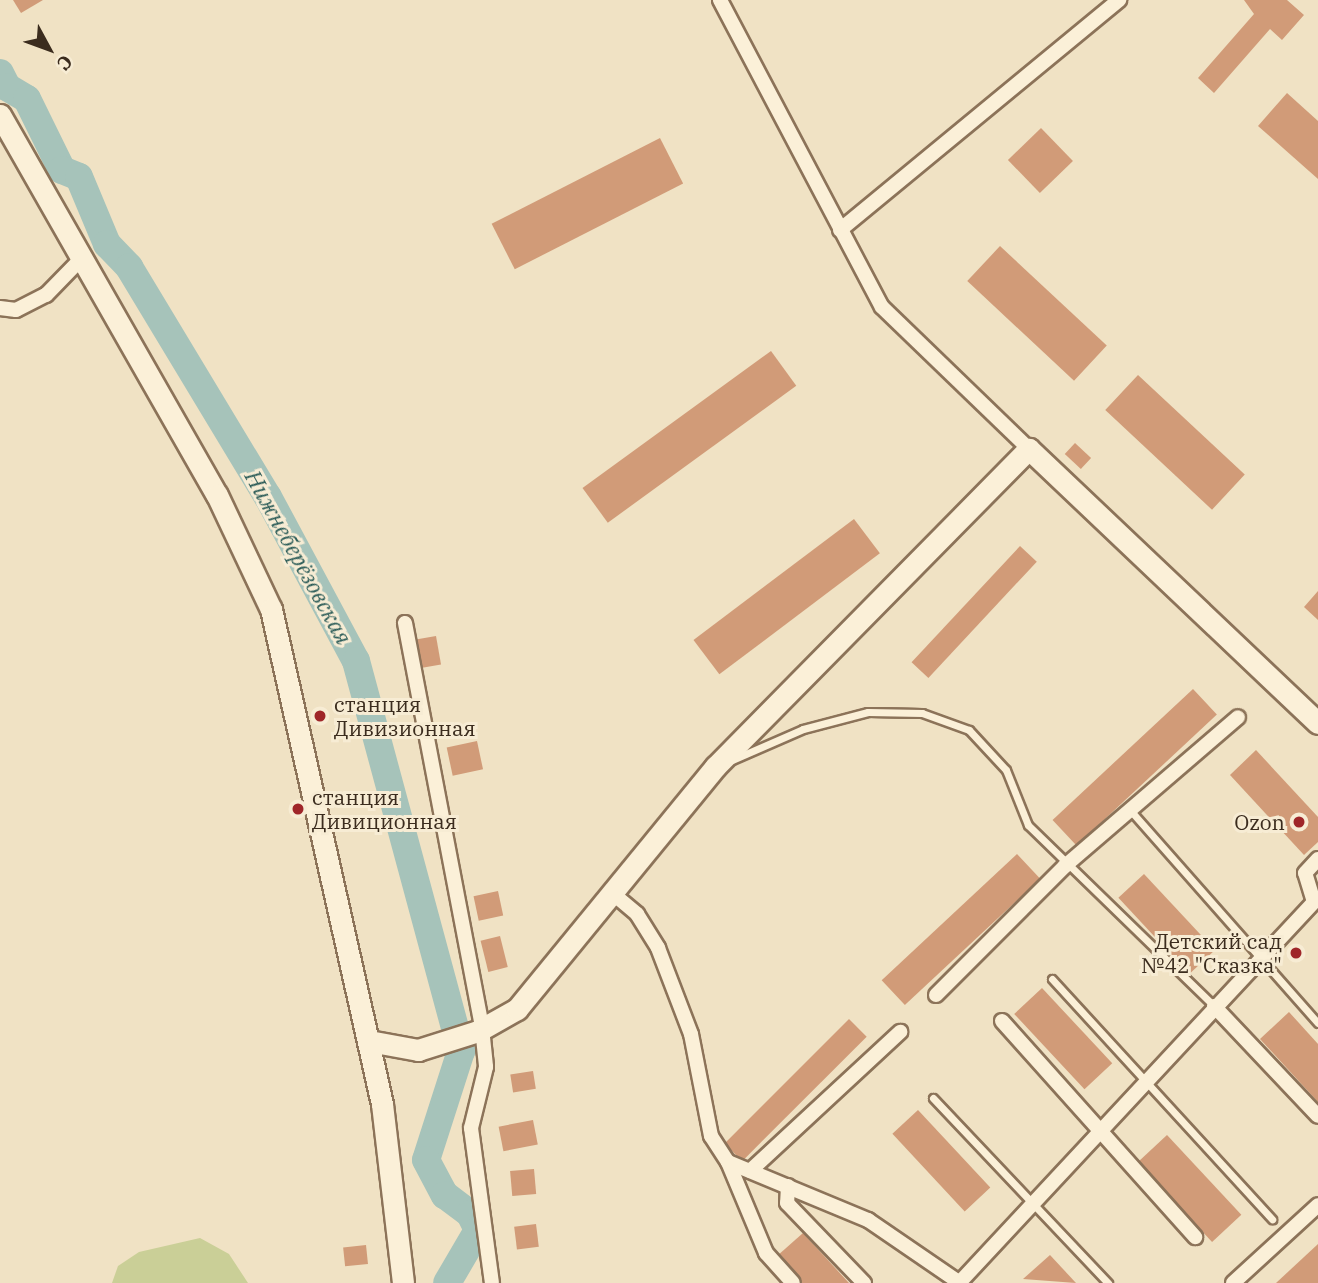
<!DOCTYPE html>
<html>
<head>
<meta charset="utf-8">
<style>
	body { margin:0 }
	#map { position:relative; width:1318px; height:1283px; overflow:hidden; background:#f0e2c4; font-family:"IBM Plex Serif",serif }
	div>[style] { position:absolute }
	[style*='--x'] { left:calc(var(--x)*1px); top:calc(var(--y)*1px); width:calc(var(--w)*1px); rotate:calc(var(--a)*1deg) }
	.green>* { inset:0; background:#cacf97 }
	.river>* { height:28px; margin:-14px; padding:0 14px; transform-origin:14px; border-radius:14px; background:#a6c3ba }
	.building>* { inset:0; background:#d19b78; transform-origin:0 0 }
	.roads { filter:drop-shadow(2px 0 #8c7359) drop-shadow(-2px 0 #8c7359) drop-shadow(0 2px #8c7359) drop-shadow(0 -2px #8c7359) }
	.lane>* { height:7px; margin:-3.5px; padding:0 3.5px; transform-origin:3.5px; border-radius:3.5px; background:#fbf0d8 }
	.street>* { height:14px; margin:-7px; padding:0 7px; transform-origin:7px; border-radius:7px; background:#fbf0d8 }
	.secondary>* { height:21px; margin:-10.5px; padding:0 10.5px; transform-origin:10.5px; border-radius:10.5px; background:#fbf0d8 }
	.dots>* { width:19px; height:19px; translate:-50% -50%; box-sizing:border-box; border:4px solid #f7ecd4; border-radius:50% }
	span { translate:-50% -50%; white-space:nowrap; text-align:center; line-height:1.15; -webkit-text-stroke:6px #f7ecd4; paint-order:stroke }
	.poi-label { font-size:21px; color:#3b2c1e }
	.left { translate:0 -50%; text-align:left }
	.right { translate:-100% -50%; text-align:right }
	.water-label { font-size:23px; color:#2c5c58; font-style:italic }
	.north { position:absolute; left:14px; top:14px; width:70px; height:70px; -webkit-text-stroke:5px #f7ecd4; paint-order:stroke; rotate:131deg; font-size:19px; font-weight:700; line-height:28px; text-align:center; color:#3b2c1e }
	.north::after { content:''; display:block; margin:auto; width:24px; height:32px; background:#3b2c1e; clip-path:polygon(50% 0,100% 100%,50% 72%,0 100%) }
</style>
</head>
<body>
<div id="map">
	<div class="green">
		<div style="clip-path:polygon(200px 1238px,229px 1254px,248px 1283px,112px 1283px,118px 1266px,139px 1252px)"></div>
	</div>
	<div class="river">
		<div style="--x:0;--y:73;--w:16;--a:63"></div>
		<div style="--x:7;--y:87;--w:23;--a:31"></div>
		<div style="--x:27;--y:99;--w:79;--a:63.8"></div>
		<div style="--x:62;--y:170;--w:18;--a:22"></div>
		<div style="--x:79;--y:177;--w:73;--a:67.3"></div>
		<div style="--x:107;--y:244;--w:32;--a:46"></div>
		<div style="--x:129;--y:267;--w:269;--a:58.9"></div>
		<div style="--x:268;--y:497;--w:186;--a:61.8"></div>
		<div style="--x:356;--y:661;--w:404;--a:74.9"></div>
		<div style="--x:461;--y:1051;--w:114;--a:107.8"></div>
		<div style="--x:426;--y:1160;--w:40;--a:62"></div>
		<div style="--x:445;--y:1195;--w:31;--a:37"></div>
		<div style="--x:470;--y:1214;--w:18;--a:63"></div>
		<div style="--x:478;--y:1230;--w:61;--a:120.3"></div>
	</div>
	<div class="building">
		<div style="clip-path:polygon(13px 0,43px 0,21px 13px)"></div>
		<div style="clip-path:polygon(1244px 0,1287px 0,1304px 15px,1282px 40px,1270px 29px,1214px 93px,1198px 78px,1254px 14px)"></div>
		<div style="clip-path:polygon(1287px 93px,1318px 121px,1318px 179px,1258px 126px)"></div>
		<div style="left:1041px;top:128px;width:46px;height:46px;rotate:46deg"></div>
		<div style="left:660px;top:138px;width:51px;height:189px;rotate:63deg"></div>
		<div style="left:1000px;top:246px;width:146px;height:48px;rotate:43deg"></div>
		<div style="left:771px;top:351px;width:43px;height:233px;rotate:54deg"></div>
		<div style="left:1138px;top:375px;width:146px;height:48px;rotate:43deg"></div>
		<div style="left:1075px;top:443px;width:22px;height:15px;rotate:43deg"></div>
		<div style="left:854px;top:519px;width:43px;height:201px;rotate:53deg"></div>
		<div style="left:1020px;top:546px;width:23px;height:159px;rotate:43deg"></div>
		<div style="clip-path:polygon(1318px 591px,1318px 620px,1304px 607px)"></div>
		<div style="left:436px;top:636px;width:29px;height:19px;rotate:80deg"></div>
		<div style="left:1193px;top:689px;width:35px;height:192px;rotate:47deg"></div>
		<div style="left:477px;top:741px;width:29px;height:31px;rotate:78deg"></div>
		<div style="clip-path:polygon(1256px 750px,1318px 817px,1318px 842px,1304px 855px,1230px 775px)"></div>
		<div style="left:1017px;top:854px;width:34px;height:185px;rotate:47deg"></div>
		<div style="left:1144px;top:874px;width:104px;height:35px;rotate:47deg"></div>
		<div style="left:498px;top:891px;width:25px;height:25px;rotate:78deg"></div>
		<div style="left:500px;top:936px;width:32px;height:20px;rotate:76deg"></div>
		<div style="left:1042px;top:988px;width:103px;height:38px;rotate:47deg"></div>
		<div style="clip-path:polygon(1289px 1012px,1318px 1044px,1318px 1102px,1260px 1039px)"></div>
		<div style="left:849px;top:1019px;width:25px;height:176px;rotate:45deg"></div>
		<div style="left:533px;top:1071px;width:18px;height:23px;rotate:81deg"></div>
		<div style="left:918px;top:1110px;width:106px;height:35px;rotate:47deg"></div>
		<div style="left:533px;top:1120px;width:25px;height:35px;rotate:79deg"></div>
		<div style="left:1167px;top:1135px;width:109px;height:40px;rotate:47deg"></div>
		<div style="left:534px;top:1169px;width:25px;height:24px;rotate:85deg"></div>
		<div style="left:536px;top:1224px;width:23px;height:22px;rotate:83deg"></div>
		<div style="clip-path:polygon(803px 1233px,849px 1283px,802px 1283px,777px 1256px)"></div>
		<div style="clip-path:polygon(1318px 1244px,1318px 1283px,1276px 1283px)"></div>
		<div style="left:366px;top:1245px;width:19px;height:23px;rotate:84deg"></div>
		<div style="clip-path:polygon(1050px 1255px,1076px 1283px,1023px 1279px)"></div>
	</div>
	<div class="roads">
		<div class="lane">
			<div style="--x:732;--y:760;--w:77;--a:-23.6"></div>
			<div style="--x:803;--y:729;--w:67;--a:-14.7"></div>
			<div style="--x:868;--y:712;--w:54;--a:1.1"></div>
			<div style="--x:922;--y:713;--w:50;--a:19.9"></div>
			<div style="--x:969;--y:730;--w:54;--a:47.2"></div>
			<div style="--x:1006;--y:770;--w:59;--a:68.2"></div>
			<div style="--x:1028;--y:825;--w:260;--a:44.2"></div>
			<div style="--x:1130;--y:810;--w:284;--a:48.6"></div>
			<div style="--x:1052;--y:979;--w:326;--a:47.5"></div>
			<div style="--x:933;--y:1098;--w:255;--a:46.6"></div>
		</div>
		<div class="street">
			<div style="--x:720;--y:0;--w:347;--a:62.2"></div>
			<div style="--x:882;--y:307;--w:204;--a:44"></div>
			<div style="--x:840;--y:230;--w:362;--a:-39.5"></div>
			<div style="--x:0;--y:308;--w:16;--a:7"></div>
			<div style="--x:16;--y:310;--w:34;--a:-27"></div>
			<div style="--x:46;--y:295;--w:50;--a:-45.8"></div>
			<div style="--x:405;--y:623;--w:412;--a:79.2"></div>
			<div style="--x:482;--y:1028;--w:39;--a:84"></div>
			<div style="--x:486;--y:1067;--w:63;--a:103.8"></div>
			<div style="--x:471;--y:1128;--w:156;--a:82.3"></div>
			<div style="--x:611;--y:892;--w:34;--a:40"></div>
			<div style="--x:637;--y:914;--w:40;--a:58"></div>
			<div style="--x:658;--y:948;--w:92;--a:69"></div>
			<div style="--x:691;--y:1034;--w:104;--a:78.9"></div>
			<div style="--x:711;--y:1136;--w:31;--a:57"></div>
			<div style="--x:728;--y:1162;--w:152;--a:22.5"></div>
			<div style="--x:868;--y:1220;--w:112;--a:34.4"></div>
			<div style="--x:936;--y:995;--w:182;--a:-45"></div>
			<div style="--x:1065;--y:866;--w:228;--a:-40.7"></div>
			<div style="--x:1214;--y:1006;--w:151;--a:46.6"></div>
			<div style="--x:1002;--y:1021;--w:290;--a:48.2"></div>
			<div style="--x:728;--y:1162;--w:99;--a:67.3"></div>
			<div style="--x:766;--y:1253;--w:40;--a:48"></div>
			<div style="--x:750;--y:1171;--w:205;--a:-42.8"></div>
			<div style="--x:788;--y:1186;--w:17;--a:93"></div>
			<div style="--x:787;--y:1203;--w:111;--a:46.1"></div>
			<div style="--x:960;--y:1282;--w:519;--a:-47.03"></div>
			<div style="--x:1314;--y:902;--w:30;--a:-107"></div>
			<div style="--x:1305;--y:873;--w:19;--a:-47"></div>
			<div style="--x:1233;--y:1283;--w:115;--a:-42.5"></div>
		</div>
		<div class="secondary">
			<div style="--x:0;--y:115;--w:438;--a:60.3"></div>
			<div style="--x:217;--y:495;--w:126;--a:64.7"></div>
			<div style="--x:271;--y:609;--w:507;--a:77.36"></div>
			<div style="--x:382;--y:1104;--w:180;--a:83.3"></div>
			<div style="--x:369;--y:1041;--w:50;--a:10.4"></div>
			<div style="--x:418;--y:1050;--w:63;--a:-17.6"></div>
			<div style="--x:478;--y:1031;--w:45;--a:-29.4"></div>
			<div style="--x:517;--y:1009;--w:313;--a:-50.7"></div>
			<div style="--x:715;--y:767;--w:447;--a:-45.4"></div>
			<div style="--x:1029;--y:449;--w:398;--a:43.5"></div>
		</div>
	</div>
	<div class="dots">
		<div style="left:320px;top:716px;background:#9f2629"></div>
		<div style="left:298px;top:809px;background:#9f2629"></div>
		<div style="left:1299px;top:822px;background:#9f2629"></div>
		<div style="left:1296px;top:953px;background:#9f2629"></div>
	</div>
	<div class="poi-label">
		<span class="left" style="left:334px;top:716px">станция<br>Дивизионная</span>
		<span class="left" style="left:312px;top:809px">станция<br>Дивиционная</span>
		<span class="right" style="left:1285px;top:822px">Ozon</span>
		<span class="right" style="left:1282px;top:953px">Детский сад<br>№42 "Сказка"</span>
	</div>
	<div class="water-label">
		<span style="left:299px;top:557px;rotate:61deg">Нижнеберёзовская</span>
	</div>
	<div class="north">С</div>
</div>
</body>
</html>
